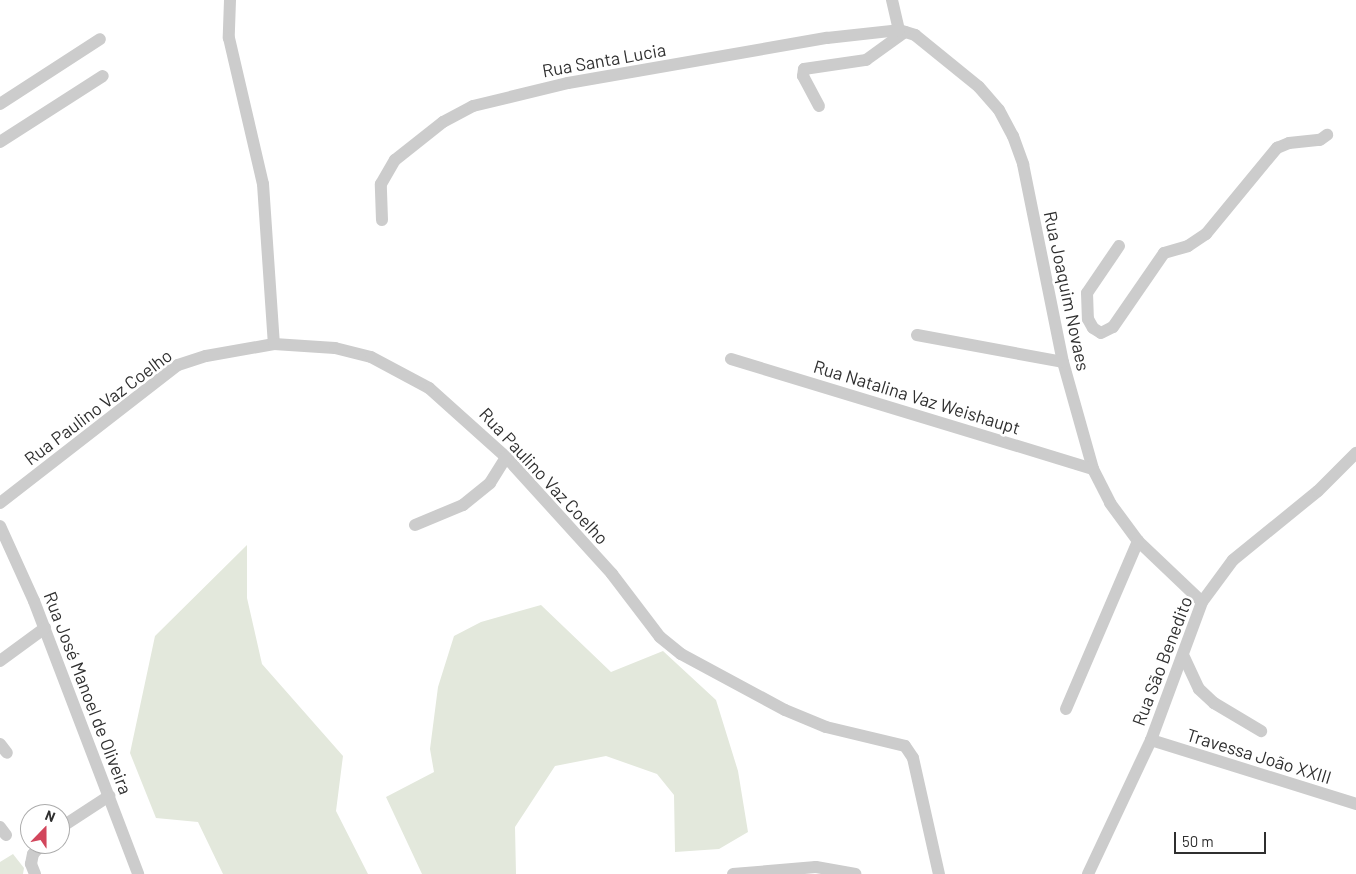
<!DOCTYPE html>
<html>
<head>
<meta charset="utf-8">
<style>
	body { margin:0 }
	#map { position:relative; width:1356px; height:874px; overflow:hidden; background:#fff; font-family:Barlow,sans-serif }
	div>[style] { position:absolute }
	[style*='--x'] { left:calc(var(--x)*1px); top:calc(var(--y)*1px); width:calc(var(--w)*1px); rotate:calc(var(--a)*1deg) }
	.green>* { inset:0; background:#e3e8dc }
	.minor>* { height:12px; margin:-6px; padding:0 6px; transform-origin:6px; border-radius:6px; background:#ccc }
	span { translate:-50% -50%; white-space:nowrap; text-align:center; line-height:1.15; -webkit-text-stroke:5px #fff; paint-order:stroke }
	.street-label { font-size:18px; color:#2f2f2f }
	.north { position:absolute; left:20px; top:804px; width:50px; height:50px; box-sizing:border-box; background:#fff; border:1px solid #acacac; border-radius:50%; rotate:22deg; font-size:14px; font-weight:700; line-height:20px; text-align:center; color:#2f2f2f }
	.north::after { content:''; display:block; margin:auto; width:18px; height:22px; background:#d2465c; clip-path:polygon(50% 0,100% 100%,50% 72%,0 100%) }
	.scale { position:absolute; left:1174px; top:832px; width:92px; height:22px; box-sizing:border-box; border:2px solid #2f2f2f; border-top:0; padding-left:6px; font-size:15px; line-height:18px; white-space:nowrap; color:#2f2f2f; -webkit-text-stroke:4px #fff; paint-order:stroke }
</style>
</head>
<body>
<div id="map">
	<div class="green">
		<div style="clip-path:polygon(247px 545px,247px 598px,262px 664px,343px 756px,336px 811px,368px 874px,223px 874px,198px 822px,156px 818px,130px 753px,155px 636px)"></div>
		<div style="clip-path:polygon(541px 605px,611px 672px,663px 651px,716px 700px,738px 771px,748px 832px,719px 849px,675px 852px,674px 795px,657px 774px,606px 756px,555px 766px,515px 827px,516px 874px,422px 874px,386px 797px,434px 772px,430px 749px,438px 687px,454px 636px,481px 622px)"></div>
		<div style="clip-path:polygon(13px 854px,24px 868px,23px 874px,0 874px,0 862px)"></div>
	</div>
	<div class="minor">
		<div style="--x:230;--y:0;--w:38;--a:92"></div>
		<div style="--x:229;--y:38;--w:150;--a:76.9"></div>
		<div style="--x:263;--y:184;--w:160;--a:86.1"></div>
		<div style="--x:892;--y:0;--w:31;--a:77"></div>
		<div style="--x:899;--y:30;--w:17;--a:17"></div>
		<div style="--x:915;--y:35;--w:82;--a:39.1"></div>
		<div style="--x:979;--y:87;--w:30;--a:49"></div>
		<div style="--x:999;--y:110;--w:30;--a:62"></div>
		<div style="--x:1013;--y:136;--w:30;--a:70"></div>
		<div style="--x:1023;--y:164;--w:202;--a:78.6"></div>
		<div style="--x:1063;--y:362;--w:111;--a:74.3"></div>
		<div style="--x:1093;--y:469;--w:38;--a:63"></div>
		<div style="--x:1110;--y:503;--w:47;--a:53.6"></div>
		<div style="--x:1138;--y:541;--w:88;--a:43.6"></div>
		<div style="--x:0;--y:104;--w:119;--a:-33"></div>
		<div style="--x:819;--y:106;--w:34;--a:-118"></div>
		<div style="--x:803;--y:76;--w:7;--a:-82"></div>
		<div style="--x:804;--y:69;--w:63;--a:-8.3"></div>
		<div style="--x:866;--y:60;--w:48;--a:-35.7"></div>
		<div style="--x:0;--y:142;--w:122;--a:-32.7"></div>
		<div style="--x:382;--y:220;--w:36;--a:-92"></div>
		<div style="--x:381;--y:184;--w:28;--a:-60"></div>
		<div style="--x:395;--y:160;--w:61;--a:-38.4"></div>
		<div style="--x:443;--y:122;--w:34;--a:-28"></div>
		<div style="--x:473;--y:106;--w:98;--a:-13.6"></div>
		<div style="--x:568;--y:83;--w:263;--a:-9.9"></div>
		<div style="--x:827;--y:38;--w:72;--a:-6.3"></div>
		<div style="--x:1119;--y:246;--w:57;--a:124.2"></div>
		<div style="--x:1087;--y:293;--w:26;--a:88"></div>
		<div style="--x:1088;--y:319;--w:10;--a:61"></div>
		<div style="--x:1093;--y:328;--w:9;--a:32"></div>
		<div style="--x:1101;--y:333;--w:13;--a:-27"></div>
		<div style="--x:1113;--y:327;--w:90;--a:-55.4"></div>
		<div style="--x:1164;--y:253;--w:25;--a:-16"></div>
		<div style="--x:1188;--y:246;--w:22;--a:-34"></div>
		<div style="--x:1206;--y:234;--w:112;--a:-50.5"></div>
		<div style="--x:1277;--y:148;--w:13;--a:-23"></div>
		<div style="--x:1289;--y:143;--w:31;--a:-6"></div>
		<div style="--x:1320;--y:140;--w:9;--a:-36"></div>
		<div style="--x:917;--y:335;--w:148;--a:10.5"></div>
		<div style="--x:731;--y:359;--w:378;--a:16.9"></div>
		<div style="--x:0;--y:503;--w:225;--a:-37.8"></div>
		<div style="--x:178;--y:365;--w:29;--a:-18"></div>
		<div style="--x:206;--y:356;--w:69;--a:-10"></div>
		<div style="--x:274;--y:344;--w:61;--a:3.8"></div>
		<div style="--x:335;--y:348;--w:37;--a:14"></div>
		<div style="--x:371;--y:357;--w:66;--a:28.1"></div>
		<div style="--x:429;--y:388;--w:103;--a:41.9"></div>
		<div style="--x:506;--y:457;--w:158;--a:47.8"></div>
		<div style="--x:612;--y:574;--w:79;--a:52.7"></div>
		<div style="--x:660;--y:637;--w:27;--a:39"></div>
		<div style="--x:681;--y:654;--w:118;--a:28.3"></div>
		<div style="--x:785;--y:710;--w:44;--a:22.5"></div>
		<div style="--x:826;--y:727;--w:81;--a:13.5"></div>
		<div style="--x:905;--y:746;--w:14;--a:56"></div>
		<div style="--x:913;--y:758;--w:119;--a:77.4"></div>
		<div style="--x:415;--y:525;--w:52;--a:-22.6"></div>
		<div style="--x:463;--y:505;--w:35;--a:-39"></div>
		<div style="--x:490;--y:483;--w:31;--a:-58"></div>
		<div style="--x:0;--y:526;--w:82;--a:65.6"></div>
		<div style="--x:34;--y:601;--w:292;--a:69.1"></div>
		<div style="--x:1184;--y:657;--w:35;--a:65"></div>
		<div style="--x:1199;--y:689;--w:21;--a:43"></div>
		<div style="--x:1214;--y:703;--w:55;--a:30.8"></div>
		<div style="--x:0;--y:661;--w:56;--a:-36.3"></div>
		<div style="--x:1066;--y:709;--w:183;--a:-66.8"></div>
		<div style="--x:1151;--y:740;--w:215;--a:17.3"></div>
		<div style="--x:0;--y:744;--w:11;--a:52"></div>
		<div style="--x:0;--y:827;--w:10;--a:53"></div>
		<div style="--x:60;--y:828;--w:59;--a:-33.1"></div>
		<div style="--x:35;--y:874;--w:11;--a:-112"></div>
		<div style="--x:31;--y:864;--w:10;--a:-79"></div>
		<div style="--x:33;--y:854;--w:13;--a:-48"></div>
		<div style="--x:733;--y:874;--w:83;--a:-4.8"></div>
		<div style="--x:816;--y:867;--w:40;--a:10"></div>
		<div style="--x:1088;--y:874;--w:148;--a:-64.8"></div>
		<div style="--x:1151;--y:740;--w:147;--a:-69.7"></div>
		<div style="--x:1202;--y:602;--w:52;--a:-53.6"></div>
		<div style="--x:1233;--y:560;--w:109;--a:-39.1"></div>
		<div style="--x:1318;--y:491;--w:54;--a:-45"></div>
	</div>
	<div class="street-label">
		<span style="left:604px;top:60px;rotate:-10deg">Rua Santa Lucia</span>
		<span style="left:1067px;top:291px;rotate:78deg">Rua Joaquim Novaes</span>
		<span style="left:917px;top:397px;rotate:17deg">Rua Natalina Vaz Weishaupt</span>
		<span style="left:98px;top:407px;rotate:-37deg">Rua Paulino Vaz Coelho</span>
		<span style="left:544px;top:476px;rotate:47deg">Rua Paulino Vaz Coelho</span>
		<span style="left:1162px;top:661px;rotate:-69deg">Rua São Benedito</span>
		<span style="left:88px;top:693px;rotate:69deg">Rua José Manoel de Oliveira</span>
		<span style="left:1259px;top:756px;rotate:17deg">Travessa João XXIII</span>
	</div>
	<div class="north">N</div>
	<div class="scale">50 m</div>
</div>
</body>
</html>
